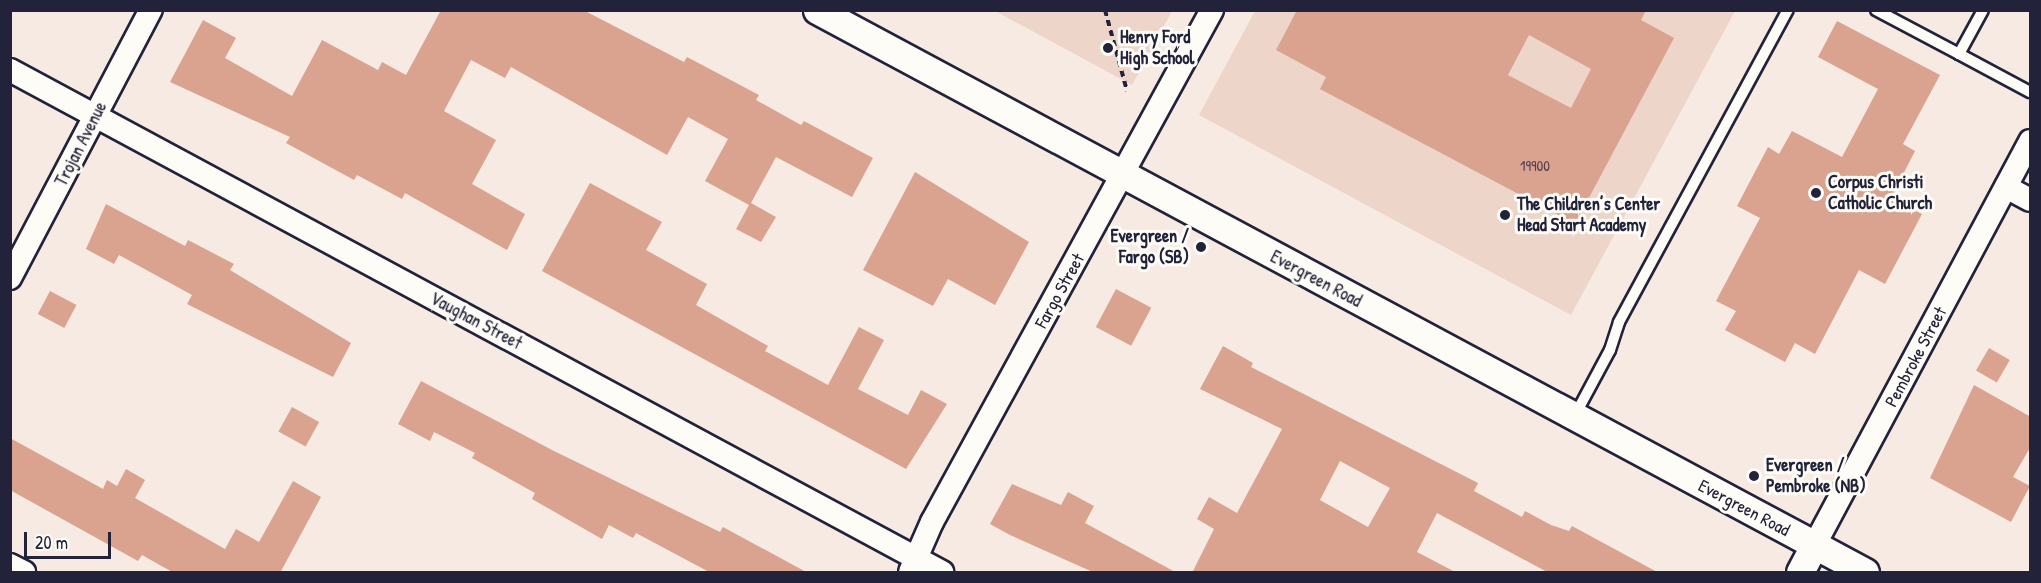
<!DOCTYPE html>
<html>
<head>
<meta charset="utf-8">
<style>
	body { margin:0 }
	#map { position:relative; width:2041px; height:583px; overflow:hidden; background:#f6eae2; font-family:"Patrick Hand",sans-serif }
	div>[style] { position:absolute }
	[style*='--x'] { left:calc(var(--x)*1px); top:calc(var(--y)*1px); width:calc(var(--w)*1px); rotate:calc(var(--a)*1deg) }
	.built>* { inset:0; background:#edd5c9 }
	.building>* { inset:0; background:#d9a38f; transform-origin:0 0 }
	.path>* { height:4px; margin-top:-2px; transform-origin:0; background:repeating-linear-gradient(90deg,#22223b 0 6px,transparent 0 10.5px) }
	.roads { filter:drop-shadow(2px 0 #22223b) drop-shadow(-2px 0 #22223b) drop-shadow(0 2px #22223b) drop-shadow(0 -2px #22223b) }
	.service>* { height:10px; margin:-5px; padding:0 5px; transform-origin:5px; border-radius:5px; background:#fdfcf7 }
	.minor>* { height:22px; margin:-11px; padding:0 11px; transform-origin:11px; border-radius:11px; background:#fdfcf7 }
	.tertiary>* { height:27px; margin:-13.5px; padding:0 13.5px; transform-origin:13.5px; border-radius:13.5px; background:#fdfcf7 }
	.dots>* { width:16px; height:16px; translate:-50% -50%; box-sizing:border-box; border:3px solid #fdfcf7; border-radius:50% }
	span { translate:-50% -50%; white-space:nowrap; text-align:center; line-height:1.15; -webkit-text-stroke:6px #fdfcf7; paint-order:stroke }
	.number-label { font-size:15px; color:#504250 }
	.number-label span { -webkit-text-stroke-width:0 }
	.poi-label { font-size:18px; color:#22223b; font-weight:700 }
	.left { translate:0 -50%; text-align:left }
	.right { translate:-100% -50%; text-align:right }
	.street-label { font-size:18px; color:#22223b }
	.frame { position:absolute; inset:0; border:12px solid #22223b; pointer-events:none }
	.scale { position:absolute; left:24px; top:532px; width:87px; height:27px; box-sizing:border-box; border:3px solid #22223b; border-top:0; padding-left:8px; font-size:18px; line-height:21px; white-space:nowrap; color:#22223b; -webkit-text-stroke:4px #fdfcf7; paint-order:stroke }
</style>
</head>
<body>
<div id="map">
	<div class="built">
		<div style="clip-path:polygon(995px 11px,1172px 11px,1132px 85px)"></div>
		<div style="clip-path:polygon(1255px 11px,1735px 11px,1571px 315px,1199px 115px)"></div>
	</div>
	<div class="building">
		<div style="clip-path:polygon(441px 10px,583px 10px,684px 62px,687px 57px,759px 95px,756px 100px,801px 125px,804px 121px,873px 158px,852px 197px,776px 157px,751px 203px,776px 217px,761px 242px,736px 229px,749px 205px,705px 181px,728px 139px,688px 117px,667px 155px,511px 67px,505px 78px,471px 60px,444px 111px,496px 140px,472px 184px,525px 214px,507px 250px,405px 193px,402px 199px,357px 175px,354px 180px,286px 143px,290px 137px,170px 82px,203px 20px,236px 38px,225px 58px,292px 96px,322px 40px,378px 70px,382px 62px,406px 75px)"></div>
		<div style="clip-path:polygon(evenodd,1297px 10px,1646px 10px,1641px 20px,1674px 38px,1575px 224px,1320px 89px,1326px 77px,1276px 50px,1297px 10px,1529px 35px,1591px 69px,1571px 108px,1508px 75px,1529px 35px)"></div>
		<div style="clip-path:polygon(1837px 21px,1940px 75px,1903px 144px,1915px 151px,1891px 198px,1922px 214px,1885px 284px,1859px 270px,1815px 354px,1795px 343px,1785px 362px,1725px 330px,1736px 311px,1716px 301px,1760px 218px,1737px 206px,1768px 147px,1779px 154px,1792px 131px,1842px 157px,1878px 89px,1818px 57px)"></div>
		<div style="clip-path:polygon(915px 172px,1029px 242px,995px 305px,948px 279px,933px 306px,863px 270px)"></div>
		<div style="clip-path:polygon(590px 183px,662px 222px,646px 250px,707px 284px,696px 305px,768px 346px,765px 351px,828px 385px,859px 327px,884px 340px,858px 389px,908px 415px,921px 390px,947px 404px,906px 469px,542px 271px)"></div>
		<div style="clip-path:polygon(106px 204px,185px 246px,188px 240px,234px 264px,230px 270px,351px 343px,333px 377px,187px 304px,192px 295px,119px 255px,114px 264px,86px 249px)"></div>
		<div style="left:1116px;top:289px;width:40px;height:43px;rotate:28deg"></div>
		<div style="left:50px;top:291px;width:30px;height:26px;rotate:28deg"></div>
		<div style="clip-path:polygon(evenodd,1223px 346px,1253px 363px,1251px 367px,1478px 483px,1474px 491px,1522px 517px,1525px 511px,1551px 525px,1569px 531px,1572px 526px,1659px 573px,1549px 573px,1437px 513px,1417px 552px,1457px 573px,1192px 573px,1214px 529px,1197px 519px,1209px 497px,1237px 513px,1282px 429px,1200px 389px,1223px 346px,1340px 461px,1390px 488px,1368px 527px,1320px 500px,1340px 461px)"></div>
		<div style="left:1989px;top:348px;width:24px;height:26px;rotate:30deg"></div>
		<div style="clip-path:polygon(421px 381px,552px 450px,720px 532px,723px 527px,808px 573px,711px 573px,636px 533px,633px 538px,609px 525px,602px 539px,532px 499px,535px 493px,472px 458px,475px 453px,434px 432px,430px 441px,398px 424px)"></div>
		<div style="clip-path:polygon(1974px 385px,2031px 417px,2031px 446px,2013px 477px,2030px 486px,2011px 522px,1930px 478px)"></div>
		<div style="left:292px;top:407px;width:31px;height:28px;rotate:29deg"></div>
		<div style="clip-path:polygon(10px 438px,103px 489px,107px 480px,117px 486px,126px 469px,145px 480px,135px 498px,225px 549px,236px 529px,259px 542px,293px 481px,321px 497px,280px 573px,174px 573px,142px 555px,138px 561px,10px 490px)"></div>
		<div style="clip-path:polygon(1012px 484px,1061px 505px,1068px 492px,1094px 506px,1085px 523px,1177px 573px,1095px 573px,1010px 535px,990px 524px)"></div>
	</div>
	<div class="path">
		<div style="--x:1105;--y:10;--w:84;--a:74.8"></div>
	</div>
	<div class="roads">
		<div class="service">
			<div style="--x:1876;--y:10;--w:94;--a:27.9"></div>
			<div style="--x:1959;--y:54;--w:50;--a:-61.4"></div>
			<div style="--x:1959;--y:54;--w:81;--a:28.2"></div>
			<div style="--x:1574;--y:417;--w:76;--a:-61.8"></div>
			<div style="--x:1610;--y:350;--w:29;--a:-72"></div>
			<div style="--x:1619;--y:322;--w:355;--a:-61.6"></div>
		</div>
		<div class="minor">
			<div style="--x:10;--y:70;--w:1059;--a:28.31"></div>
			<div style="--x:2006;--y:187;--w:27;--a:28"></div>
			<div style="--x:10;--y:278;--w:303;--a:-62.3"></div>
			<div style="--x:1814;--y:546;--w:459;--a:-61.9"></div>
			<div style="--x:10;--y:565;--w:16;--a:27"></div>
			<div style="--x:910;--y:572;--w:55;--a:-66.3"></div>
			<div style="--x:932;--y:522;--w:584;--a:-61.33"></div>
		</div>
		<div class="tertiary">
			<div style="--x:817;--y:10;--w:1189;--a:28.2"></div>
			<div style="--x:1800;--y:572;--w:30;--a:-62"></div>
		</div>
	</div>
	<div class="dots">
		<div style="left:1108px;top:48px;background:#22223b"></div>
		<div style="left:1816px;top:193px;background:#22223b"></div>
		<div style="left:1505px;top:215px;background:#22223b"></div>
		<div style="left:1201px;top:247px;background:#22223b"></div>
		<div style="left:1754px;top:476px;background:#22223b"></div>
	</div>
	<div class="number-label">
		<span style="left:1535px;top:166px">19900</span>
	</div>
	<div class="poi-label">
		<span class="left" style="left:1120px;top:48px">Henry Ford<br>High School</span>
		<span class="left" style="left:1828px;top:193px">Corpus Christi<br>Catholic Church</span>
		<span class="left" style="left:1517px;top:215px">The Children’s Center<br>Head Start Academy</span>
		<span class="right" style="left:1189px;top:247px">Evergreen /<br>Fargo (SB)</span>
		<span class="left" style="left:1766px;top:476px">Evergreen /<br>Pembroke (NB)</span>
	</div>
	<div class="street-label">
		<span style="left:81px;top:144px;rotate:-63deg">Trojan Avenue</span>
		<span style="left:1316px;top:279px;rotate:28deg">Evergreen Road</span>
		<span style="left:1060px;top:291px;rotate:-61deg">Fargo Street</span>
		<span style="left:476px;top:321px;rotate:28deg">Vaughan Street</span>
		<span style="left:1916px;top:357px;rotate:-62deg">Pembroke Street</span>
		<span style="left:1744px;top:508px;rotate:28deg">Evergreen Road</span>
	</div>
	<div class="frame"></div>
	<div class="scale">20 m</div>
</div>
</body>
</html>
